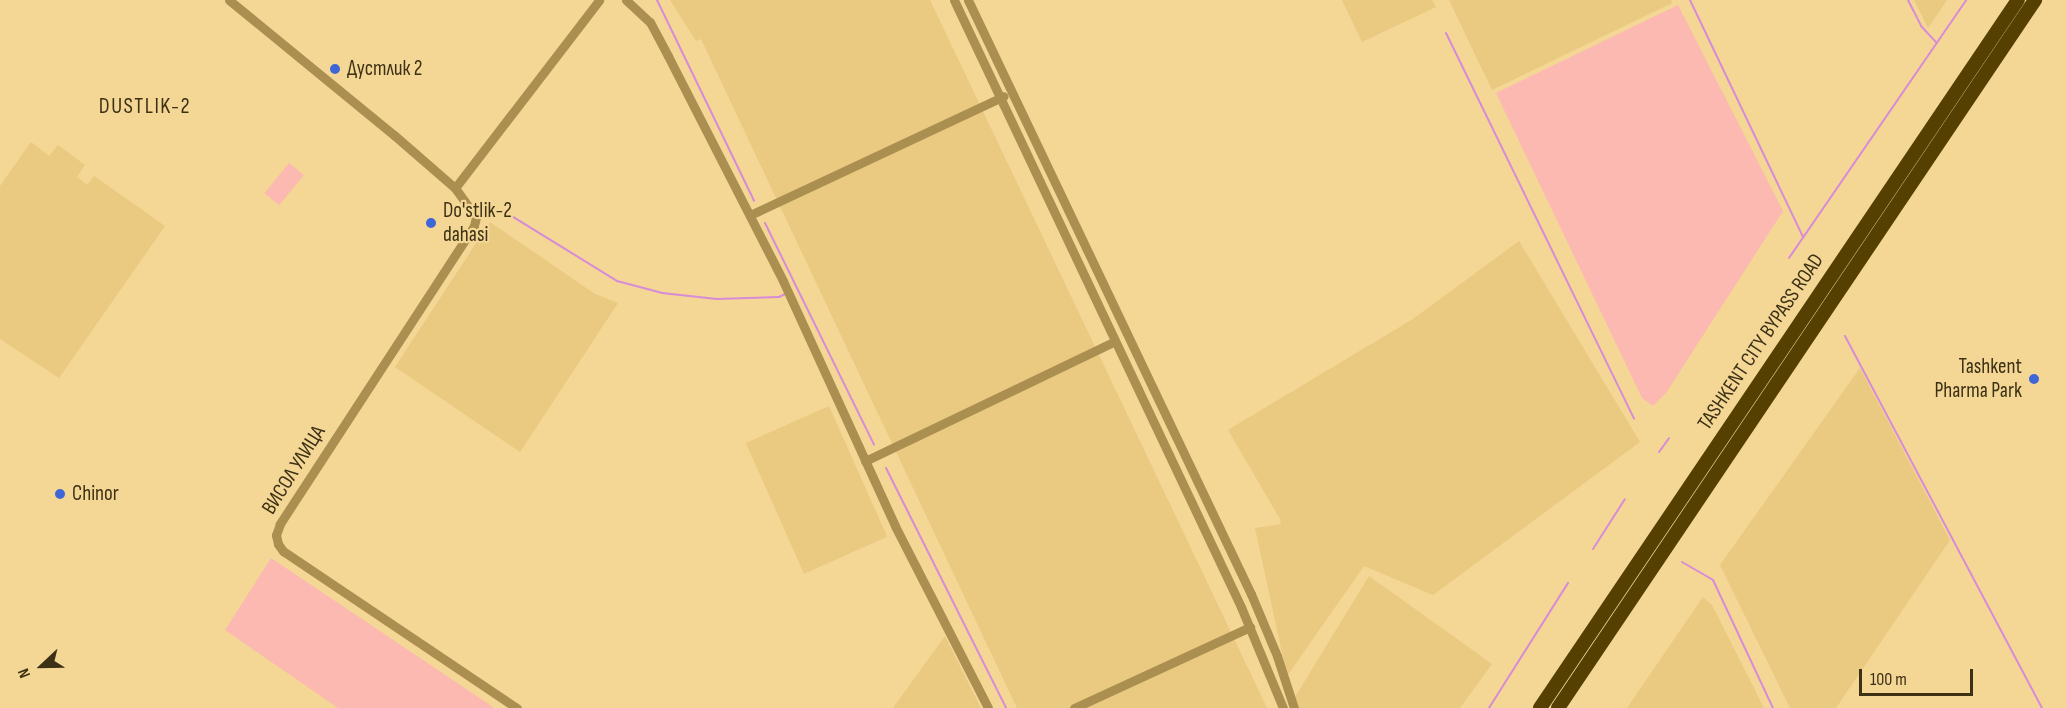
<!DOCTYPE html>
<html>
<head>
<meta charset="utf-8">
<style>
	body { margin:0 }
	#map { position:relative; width:2066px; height:708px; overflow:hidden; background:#f4d695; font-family:"Sofia Sans Condensed",sans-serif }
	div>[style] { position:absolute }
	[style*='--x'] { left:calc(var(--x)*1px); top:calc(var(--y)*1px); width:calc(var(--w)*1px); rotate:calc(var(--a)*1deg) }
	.built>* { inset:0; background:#eac980; transform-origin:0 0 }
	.green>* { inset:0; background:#fcb9b1; transform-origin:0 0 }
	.stream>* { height:2px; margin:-1px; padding:0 1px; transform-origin:1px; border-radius:1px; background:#d68cd7 }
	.minor>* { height:9px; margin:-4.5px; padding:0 4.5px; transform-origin:4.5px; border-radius:4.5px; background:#aa8f51 }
	.highway>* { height:14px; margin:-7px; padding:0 7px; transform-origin:7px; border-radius:7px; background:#553f01 }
	.dots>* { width:16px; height:16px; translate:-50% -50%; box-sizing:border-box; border:3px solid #f4d695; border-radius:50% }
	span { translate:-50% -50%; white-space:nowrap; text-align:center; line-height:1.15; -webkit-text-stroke:4.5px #f4d695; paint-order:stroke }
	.poi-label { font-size:21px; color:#3c3015 }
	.left { translate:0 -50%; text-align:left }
	.right { translate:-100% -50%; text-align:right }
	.street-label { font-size:21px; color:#3c3015 }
	.neighbourhood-label { font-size:22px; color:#3c3015; letter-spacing:1.5px }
	.north { position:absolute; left:12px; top:636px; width:60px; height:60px; -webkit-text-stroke:4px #f4d695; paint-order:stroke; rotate:248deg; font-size:16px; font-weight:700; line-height:24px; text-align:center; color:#3c3015 }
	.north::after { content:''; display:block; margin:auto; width:21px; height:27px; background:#3c3015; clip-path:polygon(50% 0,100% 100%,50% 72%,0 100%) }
	.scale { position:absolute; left:1859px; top:669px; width:114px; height:27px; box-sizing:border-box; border:3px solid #3c3015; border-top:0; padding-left:8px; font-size:18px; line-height:21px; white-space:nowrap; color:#3c3015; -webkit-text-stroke:4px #f4d695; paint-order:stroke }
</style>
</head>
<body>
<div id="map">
	<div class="built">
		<div style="clip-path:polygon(670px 0,930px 0,1267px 708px,1017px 708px,701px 39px,696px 41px)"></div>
		<div style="clip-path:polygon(1342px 0,1432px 0,1436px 7px,1362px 42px)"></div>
		<div style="clip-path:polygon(1449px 0,1671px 0,1672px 3px,1492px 90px)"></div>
		<div style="clip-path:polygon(1914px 0,1947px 0,1928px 28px)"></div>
		<div style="clip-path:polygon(31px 142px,49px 156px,58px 145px,85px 165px,77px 177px,87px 185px,94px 176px,165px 226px,59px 378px,0 339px,0 186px)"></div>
		<div style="clip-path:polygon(490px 222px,595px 294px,618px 303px,520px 452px,395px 367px)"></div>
		<div style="clip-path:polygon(1519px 241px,1640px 442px,1433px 595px,1364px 566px,1287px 676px,1255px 528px,1281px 524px,1280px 519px,1228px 430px,1413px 319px)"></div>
		<div style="clip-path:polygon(1860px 368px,1950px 540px,1836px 708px,1790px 708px,1720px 565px)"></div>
		<div style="left:829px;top:406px;width:143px;height:91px;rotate:66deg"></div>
		<div style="clip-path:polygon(1369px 576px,1492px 664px,1460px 708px,1299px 708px,1295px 697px)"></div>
		<div style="clip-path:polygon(1703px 597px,1712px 605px,1764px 708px,1627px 708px)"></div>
		<div style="clip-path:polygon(945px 636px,981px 708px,893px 708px)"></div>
	</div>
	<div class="green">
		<div style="clip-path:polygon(1678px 5px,1783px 211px,1666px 393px,1653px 406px,1642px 398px,1496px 93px)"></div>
		<div style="left:289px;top:163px;width:19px;height:39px;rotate:39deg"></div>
		<div style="clip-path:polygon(271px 558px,493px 707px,492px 708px,338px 708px,225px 630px)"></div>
	</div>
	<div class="stream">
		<div style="--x:657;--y:0;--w:223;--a:64.2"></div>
		<div style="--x:1690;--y:0;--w:263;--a:64.5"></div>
		<div style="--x:1908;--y:0;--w:29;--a:63"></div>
		<div style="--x:1921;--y:26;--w:22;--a:47"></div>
		<div style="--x:1446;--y:33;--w:429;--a:64"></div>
		<div style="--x:502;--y:210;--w:135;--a:31.7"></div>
		<div style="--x:617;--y:281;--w:47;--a:14.9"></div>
		<div style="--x:662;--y:293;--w:55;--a:6.2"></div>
		<div style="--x:717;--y:299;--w:62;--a:-1.8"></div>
		<div style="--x:779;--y:297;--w:7;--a:-27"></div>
		<div style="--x:765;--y:223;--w:247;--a:63.8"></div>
		<div style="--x:1789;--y:258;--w:313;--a:-55.5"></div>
		<div style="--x:1845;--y:336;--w:421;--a:62.1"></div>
		<div style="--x:1659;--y:452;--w:17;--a:-54"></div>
		<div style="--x:886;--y:468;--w:268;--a:63.4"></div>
		<div style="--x:1593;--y:549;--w:59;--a:-57.4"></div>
		<div style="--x:1682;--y:562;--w:36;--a:30"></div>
		<div style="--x:1713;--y:580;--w:141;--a:64.9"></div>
		<div style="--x:1489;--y:708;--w:148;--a:-57.7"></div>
	</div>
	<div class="minor">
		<div style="--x:229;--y:0;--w:213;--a:39.3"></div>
		<div style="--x:394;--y:135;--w:81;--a:41"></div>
		<div style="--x:455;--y:188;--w:36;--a:54"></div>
		<div style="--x:476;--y:217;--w:9;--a:103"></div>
		<div style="--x:474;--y:226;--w:356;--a:123.1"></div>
		<div style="--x:280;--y:524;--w:12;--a:110"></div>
		<div style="--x:276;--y:535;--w:9;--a:77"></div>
		<div style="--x:278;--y:544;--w:9;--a:54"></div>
		<div style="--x:283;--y:551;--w:282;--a:33.9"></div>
		<div style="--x:626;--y:0;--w:33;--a:43"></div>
		<div style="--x:650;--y:22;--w:38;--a:62"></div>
		<div style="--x:668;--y:56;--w:253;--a:62.9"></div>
		<div style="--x:783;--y:281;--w:269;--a:65.4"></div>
		<div style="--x:895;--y:526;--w:204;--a:62.9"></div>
		<div style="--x:954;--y:0;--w:671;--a:64.69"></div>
		<div style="--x:1241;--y:607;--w:109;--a:67.4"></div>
		<div style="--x:968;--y:0;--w:658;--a:64.53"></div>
		<div style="--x:1251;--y:594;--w:67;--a:67.2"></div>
		<div style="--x:1277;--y:656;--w:55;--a:71.9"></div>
		<div style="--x:455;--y:188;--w:237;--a:-52.5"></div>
		<div style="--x:750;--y:215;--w:280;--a:-25.1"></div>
		<div style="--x:865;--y:461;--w:277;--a:-25.6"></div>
		<div style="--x:1074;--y:708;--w:194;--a:-24.7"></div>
	</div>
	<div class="highway">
		<div style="--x:1540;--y:708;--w:854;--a:-55.98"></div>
		<div style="--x:1558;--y:708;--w:854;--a:-56.03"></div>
	</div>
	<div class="dots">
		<div style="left:335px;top:69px;background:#3f66d7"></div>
		<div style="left:431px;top:223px;background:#3f66d7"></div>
		<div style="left:2034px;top:379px;background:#3f66d7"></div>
		<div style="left:60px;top:494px;background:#3f66d7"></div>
	</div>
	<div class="poi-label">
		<span class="left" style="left:347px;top:69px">Дустлик 2</span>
		<span class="left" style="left:443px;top:223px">Do'stlik-2<br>dahasi</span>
		<span class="right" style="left:2022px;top:379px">Tashkent<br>Pharma Park</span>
		<span class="left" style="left:72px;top:494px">Chinor</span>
	</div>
	<div class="street-label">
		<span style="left:1761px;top:342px;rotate:-56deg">TASHKENT CITY BYPASS ROAD</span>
		<span style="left:294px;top:470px;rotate:-58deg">ВИСОЛ УЛИЦА</span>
	</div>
	<div class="neighbourhood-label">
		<span style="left:145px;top:107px">DUSTLIK-2</span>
	</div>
	<div class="north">N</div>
	<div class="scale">100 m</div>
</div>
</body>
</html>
